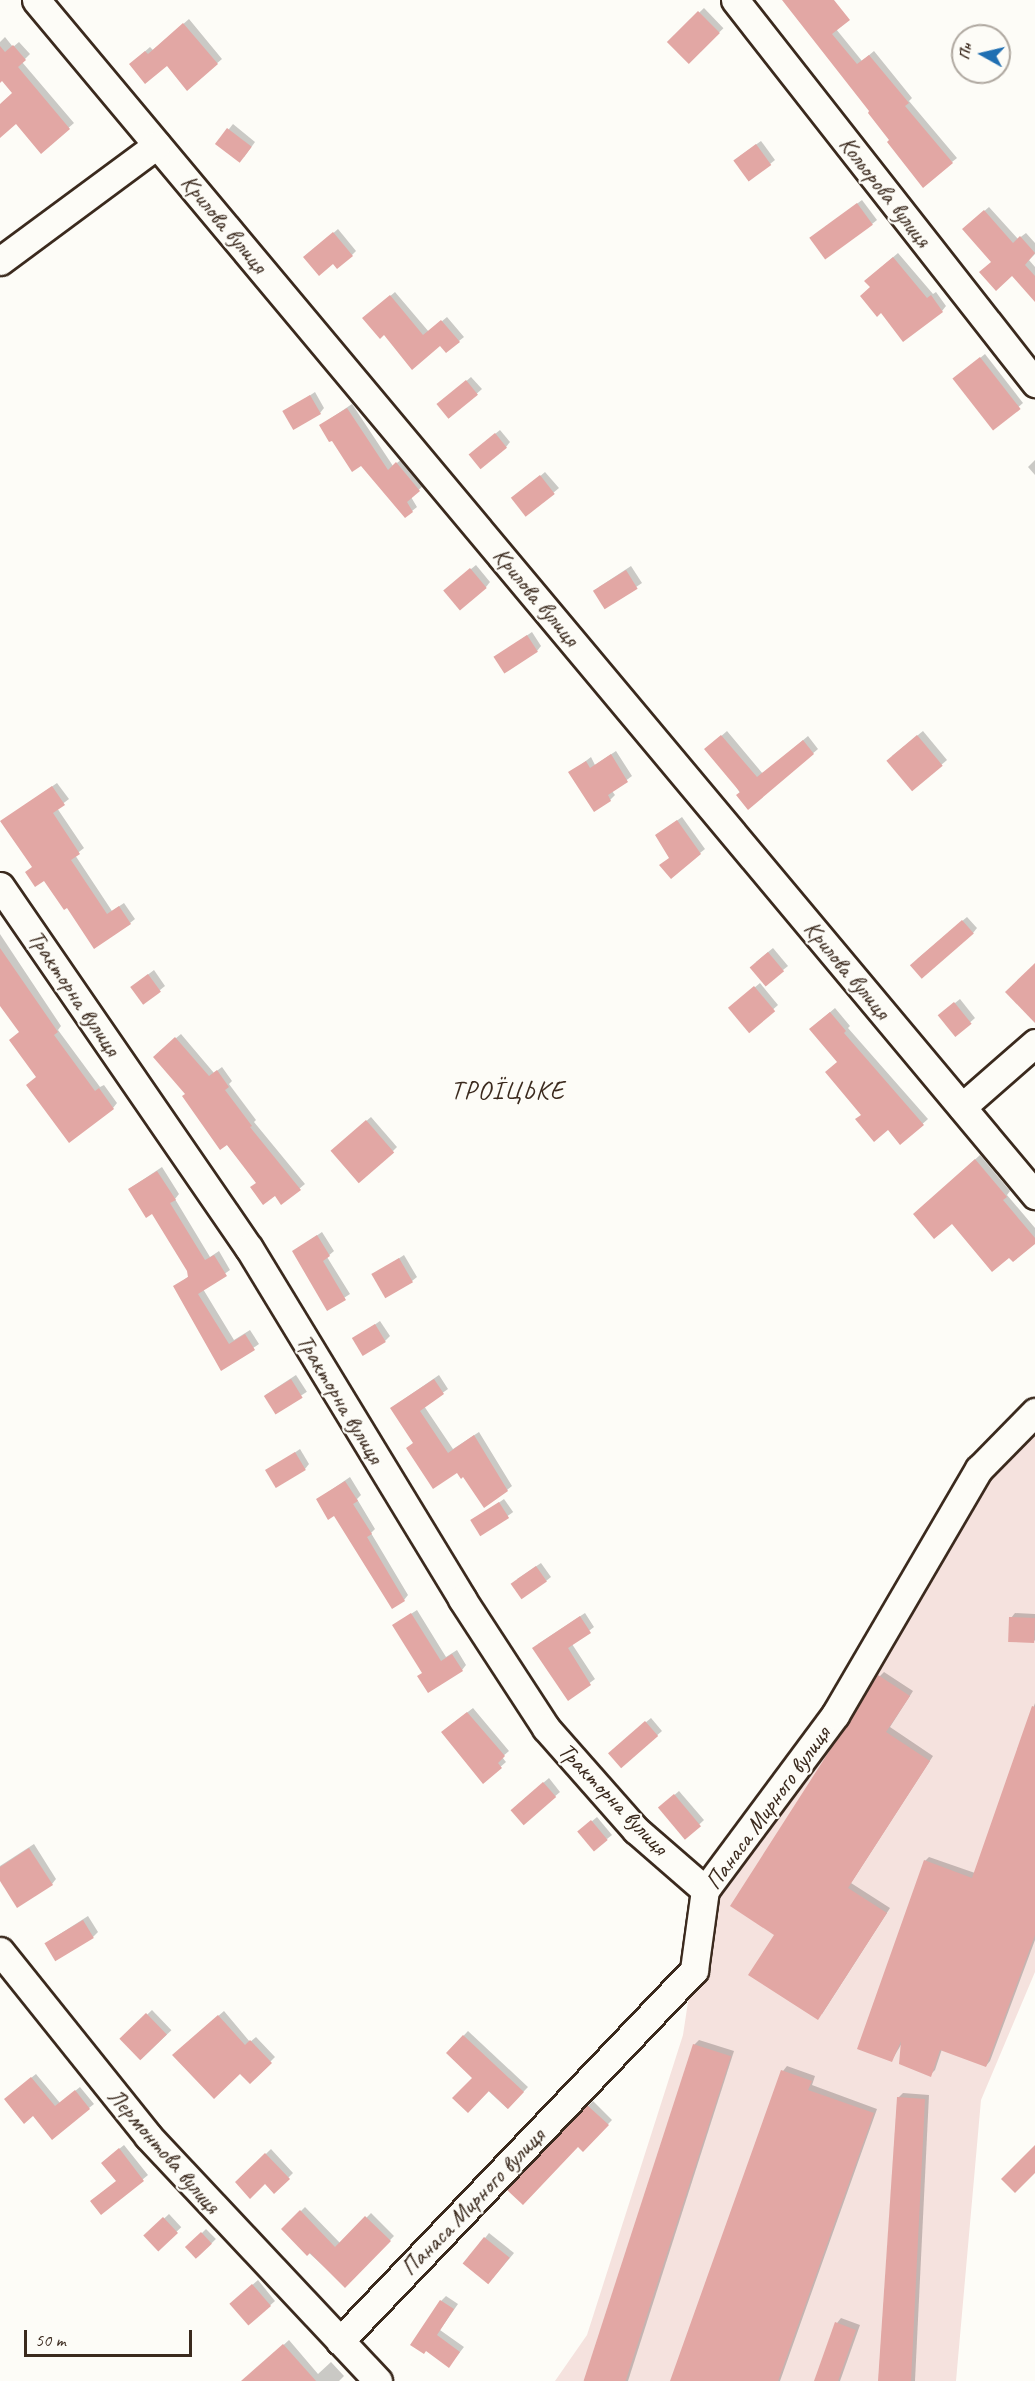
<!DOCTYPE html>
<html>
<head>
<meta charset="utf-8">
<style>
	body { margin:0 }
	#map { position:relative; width:1035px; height:2381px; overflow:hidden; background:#fdfcf7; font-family:Caveat,sans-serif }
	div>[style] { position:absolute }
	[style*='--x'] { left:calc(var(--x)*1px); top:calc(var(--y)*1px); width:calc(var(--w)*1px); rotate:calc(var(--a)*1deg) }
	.built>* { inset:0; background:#f5e2de }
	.shadow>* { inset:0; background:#0003; transform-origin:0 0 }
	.building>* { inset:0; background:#e2a7a4; transform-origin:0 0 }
	.roads { filter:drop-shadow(2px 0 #3b2a1e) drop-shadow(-2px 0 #3b2a1e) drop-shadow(0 2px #3b2a1e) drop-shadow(0 -2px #3b2a1e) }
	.minor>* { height:27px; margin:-13.5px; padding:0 13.5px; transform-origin:13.5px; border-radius:13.5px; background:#fdfcf7 }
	span { translate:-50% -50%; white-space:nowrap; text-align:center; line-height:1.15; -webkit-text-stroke:4.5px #fdfcf7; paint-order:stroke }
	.street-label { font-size:24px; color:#3b2a1e }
	.neighbourhood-label { font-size:26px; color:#3b2a1e; letter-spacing:1.5px }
	.north { position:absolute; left:951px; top:24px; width:60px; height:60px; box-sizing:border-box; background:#fdfcf7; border:2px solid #afa8a0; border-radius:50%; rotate:278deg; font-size:16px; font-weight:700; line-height:24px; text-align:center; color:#3b2a1e }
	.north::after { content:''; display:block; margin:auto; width:21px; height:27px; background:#1f6fb2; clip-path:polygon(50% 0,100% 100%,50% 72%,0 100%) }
	.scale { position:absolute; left:24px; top:2330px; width:168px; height:27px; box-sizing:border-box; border:3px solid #3b2a1e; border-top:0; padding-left:8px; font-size:18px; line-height:21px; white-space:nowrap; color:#3b2a1e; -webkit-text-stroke:4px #fdfcf7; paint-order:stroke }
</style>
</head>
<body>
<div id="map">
	<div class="built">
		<div style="clip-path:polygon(1035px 1412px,1035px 1972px,981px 2100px,956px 2381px,555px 2381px,587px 2335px,683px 2035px,705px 1890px,934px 1544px)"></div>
	</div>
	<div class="shadow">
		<div style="clip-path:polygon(784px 0,834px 0,836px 29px,862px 61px,874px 51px,912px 98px,909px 101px,957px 158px,952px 162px,891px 140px,831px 58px)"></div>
		<div style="left:704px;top:8px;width:28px;height:49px;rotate:46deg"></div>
		<div style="clip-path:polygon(189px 19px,222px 59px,187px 89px,167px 64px,135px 60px,150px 47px,153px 50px)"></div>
		<div style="clip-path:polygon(5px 37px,13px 47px,19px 42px,30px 54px,22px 62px,74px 123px,41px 152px,17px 122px,0 130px,0 105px,14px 93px,0 77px,0 42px)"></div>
		<div style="clip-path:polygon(233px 124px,255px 142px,244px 157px,217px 144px)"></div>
		<div style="clip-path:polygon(761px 141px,775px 160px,770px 164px,740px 156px)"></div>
		<div style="clip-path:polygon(862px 200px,877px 220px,872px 224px,816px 234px)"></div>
		<div style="clip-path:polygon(989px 207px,1018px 239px,1026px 233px,1035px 243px,1035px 254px,1029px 260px,1035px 267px,1035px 300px,1012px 274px,993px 262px,968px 225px)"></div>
		<div style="clip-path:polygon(338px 229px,356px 251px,352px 255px,333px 262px,310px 253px)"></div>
		<div style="clip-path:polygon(898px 253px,933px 294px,936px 292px,946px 306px,942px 311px,871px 287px,871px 276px)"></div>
		<div style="clip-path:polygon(395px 292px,429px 332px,447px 317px,464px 337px,459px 341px,440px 344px,369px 314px)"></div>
		<div style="clip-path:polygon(985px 354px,1023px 403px,994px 428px,959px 375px)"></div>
		<div style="clip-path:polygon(471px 377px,482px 389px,449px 418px,443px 401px)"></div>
		<div style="clip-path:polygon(315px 392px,324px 408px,320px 413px,285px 412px)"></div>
		<div style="clip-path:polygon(352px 404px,393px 466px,402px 459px,424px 485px,411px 497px,417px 507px,412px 511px,321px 425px)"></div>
		<div style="clip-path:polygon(500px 430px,510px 442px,506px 447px,475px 450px)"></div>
		<div style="clip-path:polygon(1035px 460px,1035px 475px,1028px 467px)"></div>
		<div style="clip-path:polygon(545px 472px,559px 488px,527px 515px,518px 495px)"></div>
		<div style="clip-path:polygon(476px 565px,490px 582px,486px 587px,449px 587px)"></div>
		<div style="clip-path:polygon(631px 566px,642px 583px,605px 608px,599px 587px)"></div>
		<div style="clip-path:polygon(532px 632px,541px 646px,537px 651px,495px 657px)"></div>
		<div style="clip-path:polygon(727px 731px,763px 774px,808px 736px,818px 749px,749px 808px,711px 745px)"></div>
		<div style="clip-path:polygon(923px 731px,947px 760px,912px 790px,892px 756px)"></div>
		<div style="clip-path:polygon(616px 751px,632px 776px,612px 791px,615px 795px,610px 800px,594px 810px,570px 773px,591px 757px,595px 765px)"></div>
		<div style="clip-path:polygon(57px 783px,69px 799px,57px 808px,84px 848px,75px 855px,112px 911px,124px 903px,135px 919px,130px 923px,68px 906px,33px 866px,2px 821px)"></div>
		<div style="clip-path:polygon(682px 817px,705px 849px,700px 853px,670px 857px,657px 835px)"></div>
		<div style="clip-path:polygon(967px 917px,977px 928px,973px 933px,916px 960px)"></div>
		<div style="clip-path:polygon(0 934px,61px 1026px,58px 1030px,100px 1087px,104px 1085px,117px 1103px,113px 1108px,37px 1076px,20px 1032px,0 1004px)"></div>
		<div style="clip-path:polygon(773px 948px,788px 966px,783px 970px,756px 962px)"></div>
		<div style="clip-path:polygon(154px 970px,165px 986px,144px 1003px,137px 983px)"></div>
		<div style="clip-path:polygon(760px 983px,778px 1005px,749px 1031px,735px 1004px)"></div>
		<div style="clip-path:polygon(960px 999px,975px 1018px,956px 1035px,945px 1011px)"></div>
		<div style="clip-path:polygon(835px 1008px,850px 1026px,848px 1028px,928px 1119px,901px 1143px,888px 1128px,862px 1114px,839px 1062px,816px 1024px)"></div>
		<div style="clip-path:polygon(181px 1034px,214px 1073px,222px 1067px,232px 1081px,229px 1084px,256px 1120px,254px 1122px,305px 1184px,282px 1203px,275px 1194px,257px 1182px,186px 1094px,159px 1052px)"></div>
		<div style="clip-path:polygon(371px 1117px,397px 1147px,393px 1151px,337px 1146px)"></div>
		<div style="clip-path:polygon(980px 1155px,1010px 1191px,1007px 1195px,1035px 1228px,1035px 1242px,915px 1214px)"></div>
		<div style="clip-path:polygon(162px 1167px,179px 1194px,175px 1199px,210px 1257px,219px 1251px,230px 1270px,203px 1289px,234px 1340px,250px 1330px,259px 1344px,222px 1369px,175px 1287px,189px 1276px,188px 1271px,153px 1212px,129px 1189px)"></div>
		<div style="clip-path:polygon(322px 1232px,334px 1251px,327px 1257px,350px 1294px,327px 1309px,294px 1251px)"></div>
		<div style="clip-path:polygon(404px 1255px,417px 1277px,412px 1281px,374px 1275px)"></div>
		<div style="clip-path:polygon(380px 1321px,390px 1336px,385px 1341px,354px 1339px)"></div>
		<div style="left:296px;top:1375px;width:20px;height:37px;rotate:57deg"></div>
		<div style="clip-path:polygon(439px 1375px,448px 1389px,424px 1406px,453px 1449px,479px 1432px,512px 1486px,507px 1490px,464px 1475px,408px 1448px,415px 1442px,397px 1404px)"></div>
		<div style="clip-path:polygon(300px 1449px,309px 1464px,305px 1469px,268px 1471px)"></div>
		<div style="clip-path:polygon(350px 1477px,361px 1495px,357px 1499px,375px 1529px,371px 1533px,408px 1595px,404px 1600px,334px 1514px,318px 1499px)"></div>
		<div style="left:504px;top:1499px;width:16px;height:39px;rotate:55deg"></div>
		<div style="clip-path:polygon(541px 1563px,551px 1577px,546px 1581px,517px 1579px)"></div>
		<div style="clip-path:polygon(417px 1610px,446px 1657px,457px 1650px,466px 1665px,462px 1670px,423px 1672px,394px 1625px)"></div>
		<div style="clip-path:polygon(585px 1613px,594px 1627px,572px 1644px,595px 1679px,568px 1699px,538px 1644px)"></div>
		<div style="clip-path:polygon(1015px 1613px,1035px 1614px,1035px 1641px,1011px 1618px)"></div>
		<div style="clip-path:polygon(884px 1672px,913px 1691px,890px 1727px,933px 1756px,851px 1883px,890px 1908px,822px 2014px,776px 1934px,880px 1676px)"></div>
		<div style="clip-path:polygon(1035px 1703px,1035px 1940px,990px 2061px,986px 2066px,942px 2049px,935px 2070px,930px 2075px,902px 2043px,892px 2060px,925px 1861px,929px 1857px,975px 1873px)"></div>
		<div style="clip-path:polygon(473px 1708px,509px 1751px,502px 1757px,506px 1762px,483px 1782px,447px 1728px)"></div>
		<div style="clip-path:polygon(651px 1718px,662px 1731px,622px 1766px,615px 1748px)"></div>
		<div style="clip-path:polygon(549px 1778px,560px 1792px,524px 1823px,517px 1805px)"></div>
		<div style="clip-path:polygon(679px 1791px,704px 1820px,685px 1838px,664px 1804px)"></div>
		<div style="clip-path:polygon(597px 1817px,612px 1835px,607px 1839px,584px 1828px)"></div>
		<div style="clip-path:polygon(34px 1844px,56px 1879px,52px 1884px,0 1879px,0 1866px)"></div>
		<div style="clip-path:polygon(88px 1916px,98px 1932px,93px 1937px,46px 1943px)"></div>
		<div style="left:152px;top:2010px;width:28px;height:42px;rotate:46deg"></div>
		<div style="clip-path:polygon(224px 2011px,250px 2042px,256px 2037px,275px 2057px,250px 2082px,240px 2072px,179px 2050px)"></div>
		<div style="left:468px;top:2031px;width:82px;height:30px;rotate:43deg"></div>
		<div style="clip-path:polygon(699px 2040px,734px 2051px,628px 2381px,586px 2381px,694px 2045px)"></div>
		<div style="clip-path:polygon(787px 2066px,815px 2076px,812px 2085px,877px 2109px,780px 2381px,672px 2381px,783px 2071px)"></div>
		<div style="clip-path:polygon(36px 2074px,60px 2103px,80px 2087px,94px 2104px,89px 2108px,33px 2114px,11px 2094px)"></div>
		<div style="clip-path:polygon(903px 2093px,929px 2095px,915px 2381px,880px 2381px,898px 2098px)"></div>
		<div style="clip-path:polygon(593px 2101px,612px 2120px,583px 2150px,578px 2145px,508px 2189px)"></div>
		<div style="clip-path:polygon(124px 2145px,148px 2175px,102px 2213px,117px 2181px,108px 2158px)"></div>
		<div style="clip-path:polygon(271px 2149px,293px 2173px,274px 2192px,266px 2182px,237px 2182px)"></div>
		<div style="clip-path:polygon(305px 2207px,341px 2244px,371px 2213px,394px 2236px,345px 2286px,283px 2229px)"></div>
		<div style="left:169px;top:2214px;width:18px;height:32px;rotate:47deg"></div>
		<div style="left:206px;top:2229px;width:14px;height:26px;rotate:45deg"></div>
		<div style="clip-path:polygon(489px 2233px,514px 2253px,493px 2278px,485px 2238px)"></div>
		<div style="clip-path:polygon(258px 2280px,275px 2301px,249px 2324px,235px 2300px)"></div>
		<div style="clip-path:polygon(446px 2296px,458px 2304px,440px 2330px,464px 2347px,453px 2361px,426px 2350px,441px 2301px)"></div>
		<div style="clip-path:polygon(841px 2318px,860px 2325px,840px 2381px,816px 2381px,837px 2323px)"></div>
		<div style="clip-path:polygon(289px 2340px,318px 2374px,331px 2362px,344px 2376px,339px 2381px,257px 2381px,256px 2370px)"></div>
	</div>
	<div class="building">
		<div style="clip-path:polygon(782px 0,834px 0,850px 20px,832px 34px,857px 64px,869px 55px,909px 103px,905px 106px,953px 163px,923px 188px,887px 142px,889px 140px,868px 113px,869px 111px)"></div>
		<div style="left:698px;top:11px;width:31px;height:44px;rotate:45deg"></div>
		<div style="clip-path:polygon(183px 23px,218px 64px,187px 91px,167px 66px,145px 84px,129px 64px,145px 51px,148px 54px)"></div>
		<div style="clip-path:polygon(13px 45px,26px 60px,18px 67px,70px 129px,41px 154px,16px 124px,0 138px,0 104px,12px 93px,2px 81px,0 83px,0 46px,5px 52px)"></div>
		<div style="left:227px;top:128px;width:31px;height:20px;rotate:37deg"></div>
		<div style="left:756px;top:144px;width:26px;height:28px;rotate:54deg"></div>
		<div style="left:857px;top:203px;width:27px;height:59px;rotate:54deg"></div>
		<div style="clip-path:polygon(984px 210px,1013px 243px,1020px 236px,1035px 253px,1025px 265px,1035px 276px,1035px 302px,1012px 276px,996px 291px,979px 272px,991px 262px,962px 229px)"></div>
		<div style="clip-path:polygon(333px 232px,353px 256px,337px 269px,333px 264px,319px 276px,303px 257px)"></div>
		<div style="clip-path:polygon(893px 257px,927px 298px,931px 295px,943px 312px,903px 342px,881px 313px,877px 317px,860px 296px,870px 287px,864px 281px)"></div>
		<div style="clip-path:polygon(390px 295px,423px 335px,441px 320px,460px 342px,446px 353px,440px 346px,412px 370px,384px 335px,380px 339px,362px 318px)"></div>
		<div style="left:980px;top:357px;width:66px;height:35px;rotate:52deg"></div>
		<div style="left:466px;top:380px;width:19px;height:38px;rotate:51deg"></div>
		<div style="left:310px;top:395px;width:22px;height:32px;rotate:60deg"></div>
		<div style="clip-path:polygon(347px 408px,388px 470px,396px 462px,420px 491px,407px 502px,413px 512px,405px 518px,361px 466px,352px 472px,332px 441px,329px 442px,319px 425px)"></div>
		<div style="left:495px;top:433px;width:19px;height:34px;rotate:51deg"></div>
		<div style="left:540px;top:475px;width:24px;height:37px;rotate:52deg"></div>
		<div style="left:470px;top:568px;width:26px;height:35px;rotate:50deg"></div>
		<div style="left:626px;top:570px;width:22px;height:39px;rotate:58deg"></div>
		<div style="left:527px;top:635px;width:20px;height:40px;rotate:57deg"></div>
		<div style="clip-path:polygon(721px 735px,757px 777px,803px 740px,814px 754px,748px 810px,736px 795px,740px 792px,704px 749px)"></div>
		<div style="left:917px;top:735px;width:40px;height:40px;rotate:50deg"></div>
		<div style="clip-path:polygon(611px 754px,628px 782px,608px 795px,611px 801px,594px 812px,568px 772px,586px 761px,590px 768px)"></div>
		<div style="clip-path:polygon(52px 786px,65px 805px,53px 813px,80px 854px,71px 860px,107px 914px,119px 906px,131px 924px,94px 949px,67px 908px,64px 910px,44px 881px,35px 887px,25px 872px,32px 867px,0 821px)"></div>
		<div style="clip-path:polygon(677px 820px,701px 854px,671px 879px,659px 865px,669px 858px,655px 835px)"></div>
		<div style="left:962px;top:920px;width:18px;height:69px;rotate:49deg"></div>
		<div style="clip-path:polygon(0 948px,58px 1032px,54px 1035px,95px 1091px,99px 1088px,114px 1109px,69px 1143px,26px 1085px,36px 1077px,9px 1040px,19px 1032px,0 1006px)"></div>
		<div style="left:768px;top:952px;width:25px;height:24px;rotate:50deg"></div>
		<div style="clip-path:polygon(1035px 963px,1035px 1023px,1005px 992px)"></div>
		<div style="left:148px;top:974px;width:22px;height:22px;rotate:54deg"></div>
		<div style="left:754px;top:986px;width:33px;height:34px;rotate:50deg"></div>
		<div style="left:954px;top:1002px;width:28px;height:21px;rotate:51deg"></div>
		<div style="clip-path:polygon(830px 1012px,846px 1031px,844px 1033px,924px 1125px,900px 1145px,888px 1130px,874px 1142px,855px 1119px,861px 1115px,825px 1072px,837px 1062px,809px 1029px)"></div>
		<div style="clip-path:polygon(175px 1037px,209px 1076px,217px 1070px,229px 1087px,225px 1090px,252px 1126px,250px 1127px,301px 1190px,281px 1205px,275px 1196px,263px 1205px,250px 1187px,256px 1183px,227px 1145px,220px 1150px,182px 1096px,185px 1094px,153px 1057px)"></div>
		<div style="left:366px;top:1120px;width:43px;height:47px;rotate:49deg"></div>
		<div style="clip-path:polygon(975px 1159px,1007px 1197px,1003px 1200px,1035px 1238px,1035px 1244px,1013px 1262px,1009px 1258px,992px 1272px,952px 1224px,934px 1239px,913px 1214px)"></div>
		<div style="clip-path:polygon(157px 1171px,176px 1200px,170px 1203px,205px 1260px,214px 1255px,227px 1276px,198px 1294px,229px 1344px,245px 1334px,255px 1350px,221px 1371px,173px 1286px,188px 1277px,187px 1271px,152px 1214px,146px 1218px,128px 1189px)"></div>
		<div style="clip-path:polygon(317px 1235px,330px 1256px,323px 1261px,346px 1300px,327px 1311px,292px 1251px)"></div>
		<div style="left:399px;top:1258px;width:28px;height:32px;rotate:60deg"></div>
		<div style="left:375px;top:1324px;width:21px;height:27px;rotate:59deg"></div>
		<div style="left:291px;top:1379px;width:22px;height:32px;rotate:58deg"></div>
		<div style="clip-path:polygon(434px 1379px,444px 1394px,420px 1411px,448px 1453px,474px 1435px,508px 1491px,484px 1508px,463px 1477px,461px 1479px,457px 1473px,433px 1489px,406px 1448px,413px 1443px,390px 1408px)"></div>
		<div style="left:295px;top:1452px;width:21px;height:35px;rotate:59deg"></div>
		<div style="clip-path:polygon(345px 1481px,358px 1501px,353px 1504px,372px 1534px,367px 1537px,405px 1601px,392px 1609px,334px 1516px,328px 1520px,316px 1499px)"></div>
		<div style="left:499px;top:1502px;width:19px;height:34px;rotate:58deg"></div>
		<div style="left:536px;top:1566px;width:19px;height:31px;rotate:55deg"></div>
		<div style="clip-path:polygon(411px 1613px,441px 1661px,452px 1654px,463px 1671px,428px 1693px,417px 1676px,422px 1673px,392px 1625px)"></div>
		<div style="clip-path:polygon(580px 1616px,591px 1633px,568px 1648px,591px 1685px,568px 1701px,532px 1648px)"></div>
		<div style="left:1009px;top:1617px;width:26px;height:25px;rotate:2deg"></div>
		<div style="clip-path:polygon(878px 1675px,910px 1696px,886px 1732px,930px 1761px,848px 1888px,887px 1913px,818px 2020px,748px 1975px,774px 1935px,730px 1906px)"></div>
		<div style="clip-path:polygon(1032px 1706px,1035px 1707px,1035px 1935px,986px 2067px,940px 2050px,931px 2077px,899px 2064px,901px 2041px,892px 2062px,857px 2049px,924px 1860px,972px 1878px)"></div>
		<div style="clip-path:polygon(467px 1712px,505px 1756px,498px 1763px,502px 1768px,483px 1784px,441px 1732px)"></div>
		<div style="left:645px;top:1721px;width:20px;height:49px;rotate:49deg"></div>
		<div style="left:543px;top:1782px;width:20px;height:43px;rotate:49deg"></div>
		<div style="left:674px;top:1794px;width:42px;height:21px;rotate:50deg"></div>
		<div style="left:591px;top:1820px;width:26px;height:18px;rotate:50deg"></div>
		<div style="clip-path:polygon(29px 1848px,53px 1885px,17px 1908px,0 1881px,0 1867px)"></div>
		<div style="left:83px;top:1920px;width:21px;height:45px;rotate:59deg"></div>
		<div style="left:146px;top:2013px;width:30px;height:37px;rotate:46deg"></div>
		<div style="clip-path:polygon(218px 2015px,245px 2045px,250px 2040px,272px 2063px,250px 2084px,240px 2074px,214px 2099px,172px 2055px)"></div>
		<div style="clip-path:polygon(463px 2035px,524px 2092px,508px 2109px,489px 2091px,468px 2113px,452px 2098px,472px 2078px,446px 2053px)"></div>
		<div style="left:693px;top:2044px;width:40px;height:354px;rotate:18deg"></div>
		<div style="clip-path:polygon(781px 2070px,812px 2081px,808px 2090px,874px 2113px,778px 2381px,670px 2381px)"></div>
		<div style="clip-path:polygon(31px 2077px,55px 2106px,75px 2090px,90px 2109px,52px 2140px,33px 2116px,24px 2124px,4px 2099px)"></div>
		<div style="clip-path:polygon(897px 2097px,925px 2099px,911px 2381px,878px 2381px)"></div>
		<div style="clip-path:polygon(587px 2105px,609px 2125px,583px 2152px,578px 2147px,523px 2205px,506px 2189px)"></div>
		<div style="clip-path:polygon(1035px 2145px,1035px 2173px,1015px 2193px,1001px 2179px)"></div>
		<div style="clip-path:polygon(119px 2148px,144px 2181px,101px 2215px,90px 2201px,116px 2181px,101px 2163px)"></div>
		<div style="clip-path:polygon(265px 2153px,290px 2179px,274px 2194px,265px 2184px,250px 2199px,235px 2182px)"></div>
		<div style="clip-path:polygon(300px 2210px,335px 2247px,365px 2216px,391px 2241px,345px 2288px,310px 2253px,307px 2256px,281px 2229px)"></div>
		<div style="left:163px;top:2217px;width:22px;height:27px;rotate:47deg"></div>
		<div style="left:201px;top:2232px;width:16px;height:22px;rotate:47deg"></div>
		<div style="left:484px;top:2237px;width:33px;height:34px;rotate:39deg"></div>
		<div style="left:252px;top:2284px;width:29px;height:30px;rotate:49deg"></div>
		<div style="clip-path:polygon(440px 2300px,454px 2309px,437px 2335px,460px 2352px,449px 2368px,426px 2351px,424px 2354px,410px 2345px)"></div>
		<div style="clip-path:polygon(835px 2322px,856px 2330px,838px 2381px,814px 2381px)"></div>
		<div style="clip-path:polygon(283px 2344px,316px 2381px,241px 2381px)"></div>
	</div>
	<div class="roads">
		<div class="minor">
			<div style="--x:36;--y:0;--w:1558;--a:50.1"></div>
			<div style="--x:735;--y:0;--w:487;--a:51.9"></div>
			<div style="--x:0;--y:261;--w:195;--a:-36.5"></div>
			<div style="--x:0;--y:886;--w:439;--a:55.5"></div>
			<div style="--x:249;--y:1248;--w:411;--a:58.7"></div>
			<div style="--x:462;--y:1599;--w:154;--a:56.9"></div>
			<div style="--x:546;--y:1728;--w:136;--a:48.6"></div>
			<div style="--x:636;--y:1830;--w:91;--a:41"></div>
			<div style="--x:962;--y:1107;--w:97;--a:-41.2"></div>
			<div style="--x:0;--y:1951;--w:237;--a:51.3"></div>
			<div style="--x:148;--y:2136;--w:336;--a:46.8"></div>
			<div style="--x:340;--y:2341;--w:513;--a:-46.34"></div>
			<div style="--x:694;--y:1970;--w:81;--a:-82.2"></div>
			<div style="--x:705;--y:1890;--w:218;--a:-53.4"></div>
			<div style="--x:835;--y:1715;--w:285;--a:-59.7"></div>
			<div style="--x:979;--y:1469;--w:80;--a:-45.5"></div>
		</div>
	</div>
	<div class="street-label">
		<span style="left:885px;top:192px;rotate:52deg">Кольорова вулиця</span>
		<span style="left:224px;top:224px;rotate:50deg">Крилова вулиця</span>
		<span style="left:536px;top:597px;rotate:50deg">Крилова вулиця</span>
		<span style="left:847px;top:970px;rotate:50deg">Крилова вулиця</span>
		<span style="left:74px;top:993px;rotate:56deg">Тракторна вулиця</span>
		<span style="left:340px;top:1399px;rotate:59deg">Тракторна вулиця</span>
		<span style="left:613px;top:1799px;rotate:46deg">Тракторна вулиця</span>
		<span style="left:768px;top:1808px;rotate:-54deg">Панаса Мирного вулиця</span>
		<span style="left:164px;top:2151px;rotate:49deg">Лермонтова вулиця</span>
		<span style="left:473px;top:2202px;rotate:-46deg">Панаса Мирного вулиця</span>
	</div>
	<div class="neighbourhood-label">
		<span style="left:508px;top:1091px">ТРОЇЦЬКЕ</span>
	</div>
	<div class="north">Пн</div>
	<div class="scale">50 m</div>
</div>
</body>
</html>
